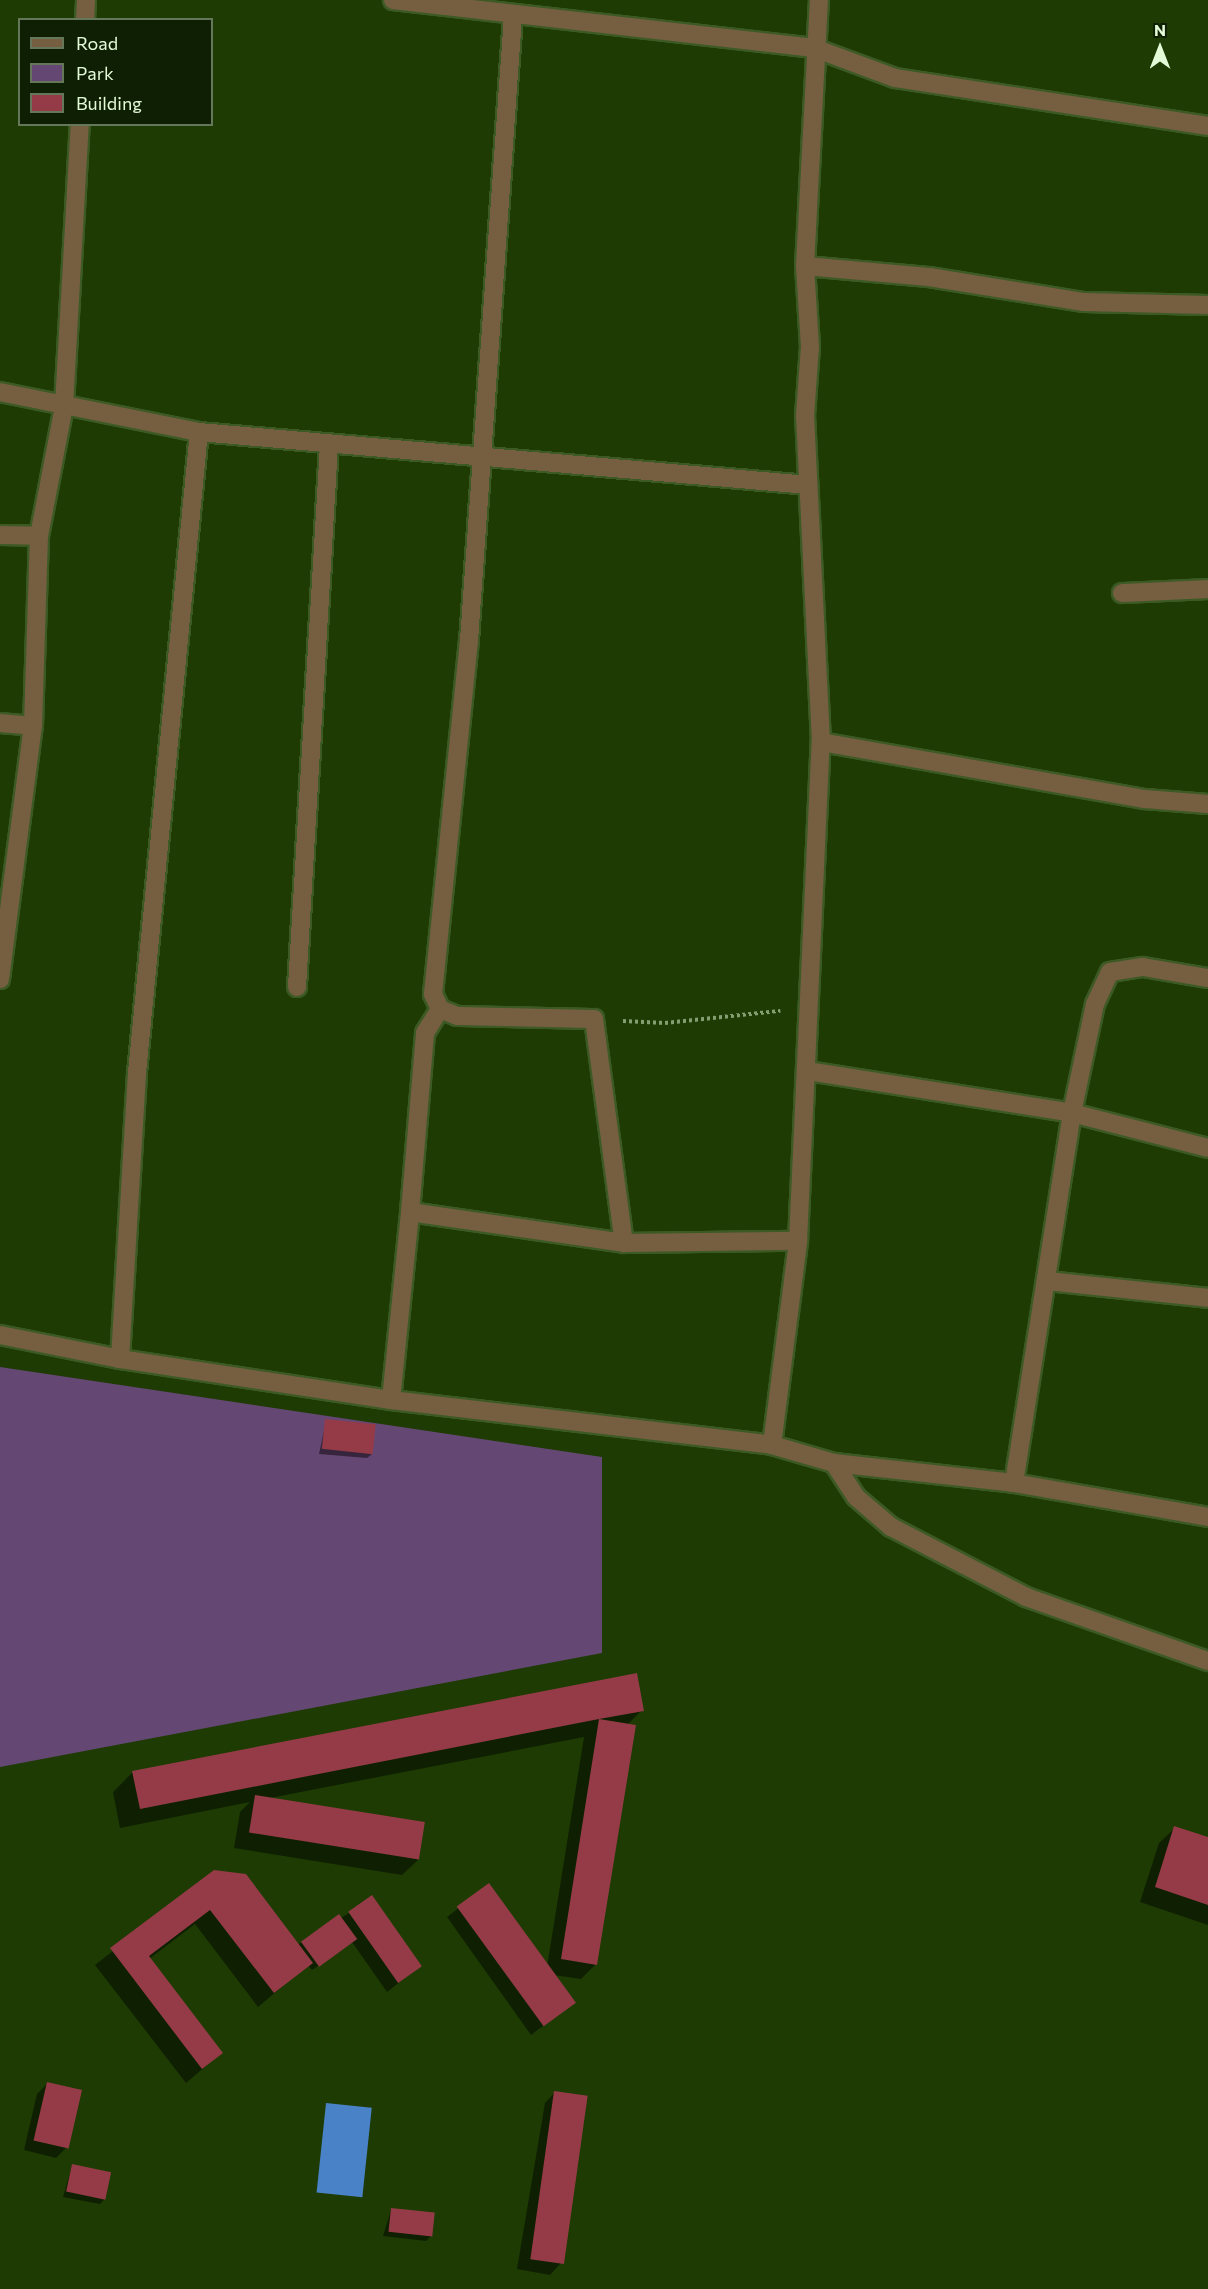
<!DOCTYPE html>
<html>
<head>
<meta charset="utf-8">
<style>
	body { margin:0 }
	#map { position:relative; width:1208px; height:2289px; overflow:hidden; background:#1d3b03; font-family:Commissioner,sans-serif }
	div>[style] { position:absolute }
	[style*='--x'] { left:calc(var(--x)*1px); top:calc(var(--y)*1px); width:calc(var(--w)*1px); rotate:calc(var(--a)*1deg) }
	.green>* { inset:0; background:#654773 }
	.water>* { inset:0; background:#4a82c7; transform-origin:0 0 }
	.shadow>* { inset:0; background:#0007 }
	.building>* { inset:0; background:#943b47; transform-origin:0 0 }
	.path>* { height:4px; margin-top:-2px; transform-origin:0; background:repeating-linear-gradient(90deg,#839e70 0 3px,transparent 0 6px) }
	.roads { filter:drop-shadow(2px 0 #3d5a25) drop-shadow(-2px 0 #3d5a25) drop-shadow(0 2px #3d5a25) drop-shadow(0 -2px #3d5a25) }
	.street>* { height:18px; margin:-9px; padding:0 9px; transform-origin:9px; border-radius:9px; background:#765f40 }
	span { translate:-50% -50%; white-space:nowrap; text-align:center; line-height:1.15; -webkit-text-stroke:6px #0e1f03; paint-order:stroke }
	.legend { position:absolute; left:18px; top:18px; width:195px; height:108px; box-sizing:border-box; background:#0e1f03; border:2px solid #647758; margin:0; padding:8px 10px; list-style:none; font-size:18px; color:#e4fbd7 }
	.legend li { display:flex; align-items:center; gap:12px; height:30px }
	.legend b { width:30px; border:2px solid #647758 }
	.north { position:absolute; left:1130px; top:18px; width:60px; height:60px; -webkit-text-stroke:4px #0e1f03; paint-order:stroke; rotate:0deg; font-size:16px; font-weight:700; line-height:24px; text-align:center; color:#e4fbd7 }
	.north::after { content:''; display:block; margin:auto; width:21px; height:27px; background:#e4fbd7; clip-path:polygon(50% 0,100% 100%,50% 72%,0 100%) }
</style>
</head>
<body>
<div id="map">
	<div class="green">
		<div style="clip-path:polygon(0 1367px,602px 1457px,602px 1653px,0 1767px)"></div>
	</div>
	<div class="water">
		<div style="left:326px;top:2103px;width:46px;height:90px;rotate:6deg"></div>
	</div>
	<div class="shadow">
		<div style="clip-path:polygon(326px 1421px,372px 1454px,367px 1458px,319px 1454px)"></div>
		<div style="clip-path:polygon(642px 1710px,627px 1725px,596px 1964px,581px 1979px,553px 1975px,573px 2003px,531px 2035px,447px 1917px,489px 1885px,547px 1967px,584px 1737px,270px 1798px,418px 1860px,402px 1875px,234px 1848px,240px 1812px,250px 1802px,120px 1828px,113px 1792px,133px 1772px)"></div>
		<div style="clip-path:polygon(1175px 1828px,1208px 1839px,1208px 1925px,1140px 1902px,1159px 1843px)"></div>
		<div style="clip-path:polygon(215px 1871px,297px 1945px,349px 1913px,420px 1966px,387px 1992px,352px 1942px,312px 1970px,308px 1965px,258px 2007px,195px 1924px,149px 1959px,221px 2053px,186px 2083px,95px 1965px)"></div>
		<div style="clip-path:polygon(47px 2084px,67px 2147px,56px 2158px,24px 2150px,37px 2094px)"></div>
		<div style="clip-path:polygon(555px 2092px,560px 2264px,550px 2275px,517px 2269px,545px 2103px)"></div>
		<div style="clip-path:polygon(72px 2166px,105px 2199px,100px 2204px,63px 2197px)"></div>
		<div style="clip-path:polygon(391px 2210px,431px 2236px,426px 2241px,383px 2236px)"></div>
	</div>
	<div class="building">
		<div style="left:325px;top:1419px;width:51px;height:30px;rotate:6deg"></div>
		<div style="clip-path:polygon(637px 1673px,644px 1711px,599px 1719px,636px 1725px,597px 1965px,561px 1959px,599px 1719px,140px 1809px,132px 1771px)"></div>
		<div style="left:255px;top:1795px;width:172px;height:38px;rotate:9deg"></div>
		<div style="clip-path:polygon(1174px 1826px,1208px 1837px,1208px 1905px,1155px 1887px)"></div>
		<div style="clip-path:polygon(214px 1870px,246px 1874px,313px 1963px,274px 1993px,210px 1910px,149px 1956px,223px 2053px,202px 2069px,110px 1948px)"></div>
		<div style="left:489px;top:1883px;width:148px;height:40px;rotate:54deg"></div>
		<div style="left:372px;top:1895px;width:87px;height:29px;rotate:55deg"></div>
		<div style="left:339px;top:1914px;width:31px;height:47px;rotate:54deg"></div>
		<div style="left:47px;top:2082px;width:36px;height:60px;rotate:13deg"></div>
		<div style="left:554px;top:2091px;width:34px;height:170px;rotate:8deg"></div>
		<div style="left:72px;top:2164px;width:40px;height:28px;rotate:12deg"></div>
		<div style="left:391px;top:2208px;width:44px;height:24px;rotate:6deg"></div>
	</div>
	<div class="path">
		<div style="--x:623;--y:1021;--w:42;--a:2.7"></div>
		<div style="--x:665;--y:1023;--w:116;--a:-6"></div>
	</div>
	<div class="roads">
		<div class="street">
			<div style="--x:393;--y:0;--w:424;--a:6.5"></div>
			<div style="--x:814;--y:48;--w:86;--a:20.3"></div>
			<div style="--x:895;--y:78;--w:317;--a:8.7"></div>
			<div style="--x:513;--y:16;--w:626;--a:94.03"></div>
			<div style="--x:469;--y:640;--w:356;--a:95.8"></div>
			<div style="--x:433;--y:994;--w:17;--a:65"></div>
			<div style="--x:440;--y:1009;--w:18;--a:22"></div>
			<div style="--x:457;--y:1016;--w:137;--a:1.3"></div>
			<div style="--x:594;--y:1019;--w:226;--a:82.4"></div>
			<div style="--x:85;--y:20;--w:20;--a:-87"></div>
			<div style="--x:805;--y:266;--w:124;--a:5.1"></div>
			<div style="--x:929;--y:277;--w:157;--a:9.2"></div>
			<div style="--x:1084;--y:302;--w:124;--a:1.4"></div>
			<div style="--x:0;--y:392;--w:203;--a:11.4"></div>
			<div style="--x:199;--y:432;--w:611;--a:4.97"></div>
			<div style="--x:0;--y:535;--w:39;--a:1"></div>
			<div style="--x:1122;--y:593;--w:86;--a:-2.7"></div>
			<div style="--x:0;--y:723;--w:33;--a:5"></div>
			<div style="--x:821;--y:742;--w:329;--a:10"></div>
			<div style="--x:1145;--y:799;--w:63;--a:4.5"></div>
			<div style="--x:0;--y:979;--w:255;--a:-82.6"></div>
			<div style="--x:33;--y:726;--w:190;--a:-88.2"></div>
			<div style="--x:39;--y:536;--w:132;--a:-79.1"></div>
			<div style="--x:64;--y:406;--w:282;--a:-86.8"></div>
			<div style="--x:297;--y:987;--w:543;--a:-86.62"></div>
			<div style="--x:808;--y:1071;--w:267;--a:9"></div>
			<div style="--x:1072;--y:1113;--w:140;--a:14.4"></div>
			<div style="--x:410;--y:1212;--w:180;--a:-85.2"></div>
			<div style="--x:425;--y:1033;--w:28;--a:-58"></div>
			<div style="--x:1047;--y:1281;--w:162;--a:6"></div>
			<div style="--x:0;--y:1335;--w:122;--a:11.3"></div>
			<div style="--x:120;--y:1359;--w:274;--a:8.6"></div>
			<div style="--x:391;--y:1400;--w:384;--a:6.7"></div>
			<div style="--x:772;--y:1445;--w:65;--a:16.2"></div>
			<div style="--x:834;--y:1463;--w:181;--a:6.3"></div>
			<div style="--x:1014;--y:1483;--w:197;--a:9.9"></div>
			<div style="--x:120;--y:1359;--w:287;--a:-86.6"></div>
			<div style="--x:137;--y:1073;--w:644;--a:-84.48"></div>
			<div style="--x:391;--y:1400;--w:189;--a:-84.2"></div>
			<div style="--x:410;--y:1212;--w:216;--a:8.2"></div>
			<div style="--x:624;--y:1243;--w:174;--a:-0.7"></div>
			<div style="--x:772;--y:1445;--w:206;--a:-82.7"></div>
			<div style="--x:798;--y:1241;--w:500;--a:-87.4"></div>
			<div style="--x:821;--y:742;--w:326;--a:-92.8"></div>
			<div style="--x:805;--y:416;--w:69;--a:-85.9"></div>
			<div style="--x:810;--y:347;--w:81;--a:-93.5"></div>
			<div style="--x:805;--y:266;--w:266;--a:-87"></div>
			<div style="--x:834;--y:1463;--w:40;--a:57.1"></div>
			<div style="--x:856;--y:1497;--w:46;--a:40.6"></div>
			<div style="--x:891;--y:1527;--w:152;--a:27.4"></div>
			<div style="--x:1026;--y:1597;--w:193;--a:19.4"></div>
			<div style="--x:1014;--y:1483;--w:375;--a:-81.1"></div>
			<div style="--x:1072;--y:1113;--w:111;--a:-78.1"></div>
			<div style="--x:1095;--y:1004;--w:35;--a:-65"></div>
			<div style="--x:1110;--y:972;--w:33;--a:-9"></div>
			<div style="--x:1143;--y:967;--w:66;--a:9.6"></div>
		</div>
	</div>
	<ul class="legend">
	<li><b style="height:8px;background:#765f40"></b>Road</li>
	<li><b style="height:16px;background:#654773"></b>Park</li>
	<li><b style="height:16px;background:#943b47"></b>Building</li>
	</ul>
	<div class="north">N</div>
</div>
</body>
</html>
